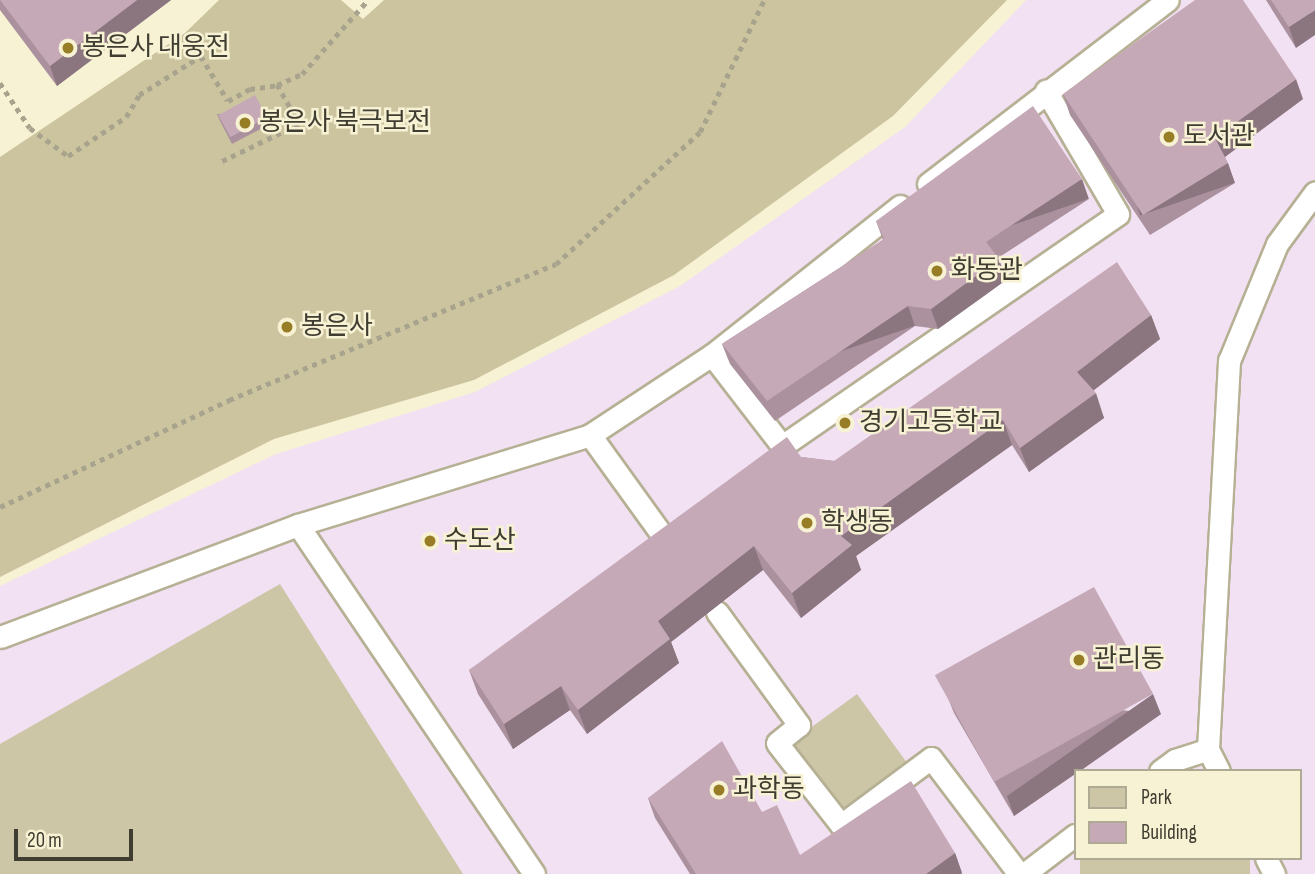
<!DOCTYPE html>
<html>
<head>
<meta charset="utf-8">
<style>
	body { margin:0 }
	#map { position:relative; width:1315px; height:874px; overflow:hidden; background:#f8f2d5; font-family:"Sofia Sans Condensed","Noto Sans KR",sans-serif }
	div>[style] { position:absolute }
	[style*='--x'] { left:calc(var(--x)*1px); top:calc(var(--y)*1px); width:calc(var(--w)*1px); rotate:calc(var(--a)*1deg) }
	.education>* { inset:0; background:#f2e1f3 }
	.green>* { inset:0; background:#ccc6a7; transform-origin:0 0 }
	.forest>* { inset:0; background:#ccc49f }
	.path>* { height:4.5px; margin-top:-2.25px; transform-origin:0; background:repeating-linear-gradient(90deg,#a7a38d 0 5px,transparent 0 10px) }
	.roads { filter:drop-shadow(2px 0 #b6b094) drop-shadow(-2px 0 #b6b094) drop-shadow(0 2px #b6b094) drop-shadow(0 -2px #b6b094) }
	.lane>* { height:21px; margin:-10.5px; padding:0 10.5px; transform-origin:10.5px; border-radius:10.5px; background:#fff }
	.wall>* { inset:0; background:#aa919d }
	.shaded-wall>* { inset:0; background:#8b7680; transform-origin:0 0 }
	.building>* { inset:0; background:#c6a9b7; transform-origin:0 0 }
	.dots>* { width:19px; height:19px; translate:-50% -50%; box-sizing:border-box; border:4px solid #f8f2d5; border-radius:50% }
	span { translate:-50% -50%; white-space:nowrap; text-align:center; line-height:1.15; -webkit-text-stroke:5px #f8f2d5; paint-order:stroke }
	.poi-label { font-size:26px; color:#3f3d31 }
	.left { translate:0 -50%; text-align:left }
	.legend { position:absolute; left:1074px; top:769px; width:228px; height:91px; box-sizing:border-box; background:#f8f2d5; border:2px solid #aeaa93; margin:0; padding:9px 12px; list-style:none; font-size:21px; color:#3f3d31 }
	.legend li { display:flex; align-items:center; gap:14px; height:35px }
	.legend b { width:35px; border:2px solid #aeaa93 }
	.scale { position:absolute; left:14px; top:829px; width:119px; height:32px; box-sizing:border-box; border:4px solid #3f3d31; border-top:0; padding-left:9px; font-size:21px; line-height:24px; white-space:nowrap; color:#3f3d31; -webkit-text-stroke:5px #f8f2d5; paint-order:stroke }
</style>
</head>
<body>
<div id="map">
	<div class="education">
		<div style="clip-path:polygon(evenodd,1026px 0,1315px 0,1315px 874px,0 874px,0 586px,276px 454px,475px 392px,680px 286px,905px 127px,1026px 0,1075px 771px,1299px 771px,1299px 858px,1075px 858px,1075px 771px)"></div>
	</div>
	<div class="green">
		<div style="clip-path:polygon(280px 584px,463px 874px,0 874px,0 744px)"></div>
		<div style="left:857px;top:694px;width:87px;height:82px;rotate:54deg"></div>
		<div style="left:1080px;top:858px;width:170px;height:26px"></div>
	</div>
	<div class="forest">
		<div style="clip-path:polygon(219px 0,341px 0,363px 19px,384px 0,1007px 0,893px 116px,674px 275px,474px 380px,274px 439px,0 577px,0 157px,185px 33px)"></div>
	</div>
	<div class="path">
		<div style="--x:0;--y:83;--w:54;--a:56.3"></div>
		<div style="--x:30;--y:128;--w:47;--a:36.4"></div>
		<div style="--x:68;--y:156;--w:70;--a:-33.9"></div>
		<div style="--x:126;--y:117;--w:26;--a:-59"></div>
		<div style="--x:139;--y:95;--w:73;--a:-32.2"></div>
		<div style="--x:201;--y:56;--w:52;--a:59"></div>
		<div style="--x:228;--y:101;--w:25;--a:-29"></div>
		<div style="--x:250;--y:89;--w:27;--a:-8"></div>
		<div style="--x:222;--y:161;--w:85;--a:-25.7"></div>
		<div style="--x:299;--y:124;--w:45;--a:-119.4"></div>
		<div style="--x:277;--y:85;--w:27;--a:-24"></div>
		<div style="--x:302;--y:74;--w:99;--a:-48.3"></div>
		<div style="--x:0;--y:507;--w:253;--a:-25"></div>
		<div style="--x:229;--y:400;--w:354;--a:-22.6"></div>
		<div style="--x:556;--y:264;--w:195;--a:-42.5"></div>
		<div style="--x:700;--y:132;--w:147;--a:-64.1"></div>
	</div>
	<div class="roads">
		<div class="lane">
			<div style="--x:928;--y:184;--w:302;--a:-37.5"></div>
			<div style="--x:712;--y:355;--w:115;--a:52.4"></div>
			<div style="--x:782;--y:446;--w:408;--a:-34.6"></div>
			<div style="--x:1118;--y:214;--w:143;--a:-120.3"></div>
			<div style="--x:590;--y:435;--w:123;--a:54.2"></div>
			<div style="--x:298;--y:525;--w:421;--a:55.9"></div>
			<div style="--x:717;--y:612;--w:140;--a:54"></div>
			<div style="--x:799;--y:725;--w:28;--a:141"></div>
			<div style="--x:777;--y:743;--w:104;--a:52"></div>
			<div style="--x:841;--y:825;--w:112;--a:-36.7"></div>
			<div style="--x:931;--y:758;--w:146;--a:52.8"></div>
			<div style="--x:0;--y:637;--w:318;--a:-20.6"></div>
			<div style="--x:298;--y:525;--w:306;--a:-17.1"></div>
			<div style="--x:590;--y:435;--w:146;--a:-33.3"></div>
			<div style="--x:712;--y:355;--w:240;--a:-38.4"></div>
			<div style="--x:1160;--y:771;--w:19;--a:-36"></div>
			<div style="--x:1175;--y:760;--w:35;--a:-18"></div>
			<div style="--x:1219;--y:771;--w:25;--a:-117"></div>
			<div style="--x:1208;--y:749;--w:389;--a:-86.9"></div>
			<div style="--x:1229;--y:361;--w:126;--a:-67.7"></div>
			<div style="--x:1277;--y:244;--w:64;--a:-53.8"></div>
			<div style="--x:1266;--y:858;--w:18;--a:63"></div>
			<div style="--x:1024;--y:874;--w:64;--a:-37.4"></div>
		</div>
	</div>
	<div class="wall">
		<div style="clip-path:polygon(0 0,171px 0,57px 86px,0 10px)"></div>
		<div style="clip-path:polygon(1266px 0,1315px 0,1296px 48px)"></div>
		<div style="clip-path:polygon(1063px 94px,1303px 99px,1225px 157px,1235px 183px,1150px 235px,1070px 115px)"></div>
		<div style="clip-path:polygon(217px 114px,267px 117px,270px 124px,232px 144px,220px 121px)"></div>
		<div style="clip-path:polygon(1089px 199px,998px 258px,1006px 280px,938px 329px,915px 326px,775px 421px,730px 364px,722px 344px,883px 240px,876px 221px)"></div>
		<div style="clip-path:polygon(1151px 315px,1160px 339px,1093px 391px,1104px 418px,1029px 472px,1012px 445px,856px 556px,861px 570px,801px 618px,763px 570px,671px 642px,679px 663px,587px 734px,570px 710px,513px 749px,478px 694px,469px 670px,801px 457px,834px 461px)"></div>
		<div style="clip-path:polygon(946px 693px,1161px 714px,1080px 771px,1075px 771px,1075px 774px,1014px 816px,954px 713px)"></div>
		<div style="clip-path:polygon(648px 798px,762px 812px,800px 855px,955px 853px,962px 873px,961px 874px,690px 874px,655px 818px)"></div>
	</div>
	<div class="shaded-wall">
		<div style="clip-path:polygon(137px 0,171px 0,57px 86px,50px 66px)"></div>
		<div style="clip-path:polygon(1315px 10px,1315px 35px,1296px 48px,1289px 27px)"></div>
		<div style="clip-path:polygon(1296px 79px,1303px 99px,1222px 159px,1215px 138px)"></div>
		<div style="left:1228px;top:163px;width:21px;height:100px;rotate:71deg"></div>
		<div style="left:1082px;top:179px;width:21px;height:115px;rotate:71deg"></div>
		<div style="clip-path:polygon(999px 259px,1006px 280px,938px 329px,931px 309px)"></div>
		<div style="left:908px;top:306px;width:21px;height:170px;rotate:71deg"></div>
		<div style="clip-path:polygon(1151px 315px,1160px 339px,1086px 396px,1077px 372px)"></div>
		<div style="clip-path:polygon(1096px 393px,1104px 418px,1029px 472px,1020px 448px)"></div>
		<div style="clip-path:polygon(1003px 420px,1012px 445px,856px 556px,861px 570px,801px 618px,792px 593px,841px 536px)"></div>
		<div style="clip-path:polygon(754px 546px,763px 570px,671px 642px,679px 663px,587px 734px,578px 710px,658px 621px)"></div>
		<div style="clip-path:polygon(561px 686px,570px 710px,513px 749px,504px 724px)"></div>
		<div style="clip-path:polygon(1153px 694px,1161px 714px,1080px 771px,1075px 771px,1075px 774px,1014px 816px,1007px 796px)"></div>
		<div style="clip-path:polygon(955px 853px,962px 873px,961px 874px,926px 874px)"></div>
	</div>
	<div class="building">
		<div style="clip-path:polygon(0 0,137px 0,50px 66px)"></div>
		<div style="clip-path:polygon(1195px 0,1243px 0,1296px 79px,1215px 138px,1228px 163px,1143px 215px,1063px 94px)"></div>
		<div style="clip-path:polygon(1271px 0,1315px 0,1315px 10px,1289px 27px)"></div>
		<div style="left:255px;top:95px;width:25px;height:42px;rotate:61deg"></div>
		<div style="clip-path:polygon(1033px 106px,1082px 179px,986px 242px,999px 259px,931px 309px,908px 306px,767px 401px,722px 344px,884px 239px,876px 221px)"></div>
		<div style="clip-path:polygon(1117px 262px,1151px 315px,1077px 372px,1096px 393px,1020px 448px,1003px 420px,841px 536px,852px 545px,792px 593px,754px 546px,658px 621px,670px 639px,578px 710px,561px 686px,504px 724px,469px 670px,787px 437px,801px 457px,834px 461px)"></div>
		<div style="left:1094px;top:587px;width:122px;height:182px;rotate:61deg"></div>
		<div style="clip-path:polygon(722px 741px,762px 812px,777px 805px,800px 855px,911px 781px,955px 853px,926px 874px,696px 874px,648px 798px)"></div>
	</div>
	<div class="dots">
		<div style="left:68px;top:48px;background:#977d25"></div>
		<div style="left:245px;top:123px;background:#977d25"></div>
		<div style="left:1169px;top:137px;background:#977d25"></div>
		<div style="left:937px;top:271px;background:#977d25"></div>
		<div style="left:287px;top:327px;background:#977d25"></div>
		<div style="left:845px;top:423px;background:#977d25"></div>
		<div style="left:807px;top:523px;background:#977d25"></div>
		<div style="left:430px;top:541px;background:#977d25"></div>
		<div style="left:1079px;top:660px;background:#977d25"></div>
		<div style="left:719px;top:790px;background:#977d25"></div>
	</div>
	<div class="poi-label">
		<span class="left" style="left:82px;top:48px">봉은사 대웅전</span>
		<span class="left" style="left:259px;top:123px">봉은사 북극보전</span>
		<span class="left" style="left:1183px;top:137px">도서관</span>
		<span class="left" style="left:951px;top:271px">화동관</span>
		<span class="left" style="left:301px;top:327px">봉은사</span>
		<span class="left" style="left:859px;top:423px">경기고등학교</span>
		<span class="left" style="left:821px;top:523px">학생동</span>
		<span class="left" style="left:444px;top:541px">수도산</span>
		<span class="left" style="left:1093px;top:660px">관리동</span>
		<span class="left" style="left:733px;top:790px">과학동</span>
	</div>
	<ul class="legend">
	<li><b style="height:19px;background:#ccc6a7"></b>Park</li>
	<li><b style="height:19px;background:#c6a9b7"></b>Building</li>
	</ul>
	<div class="scale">20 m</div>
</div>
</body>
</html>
